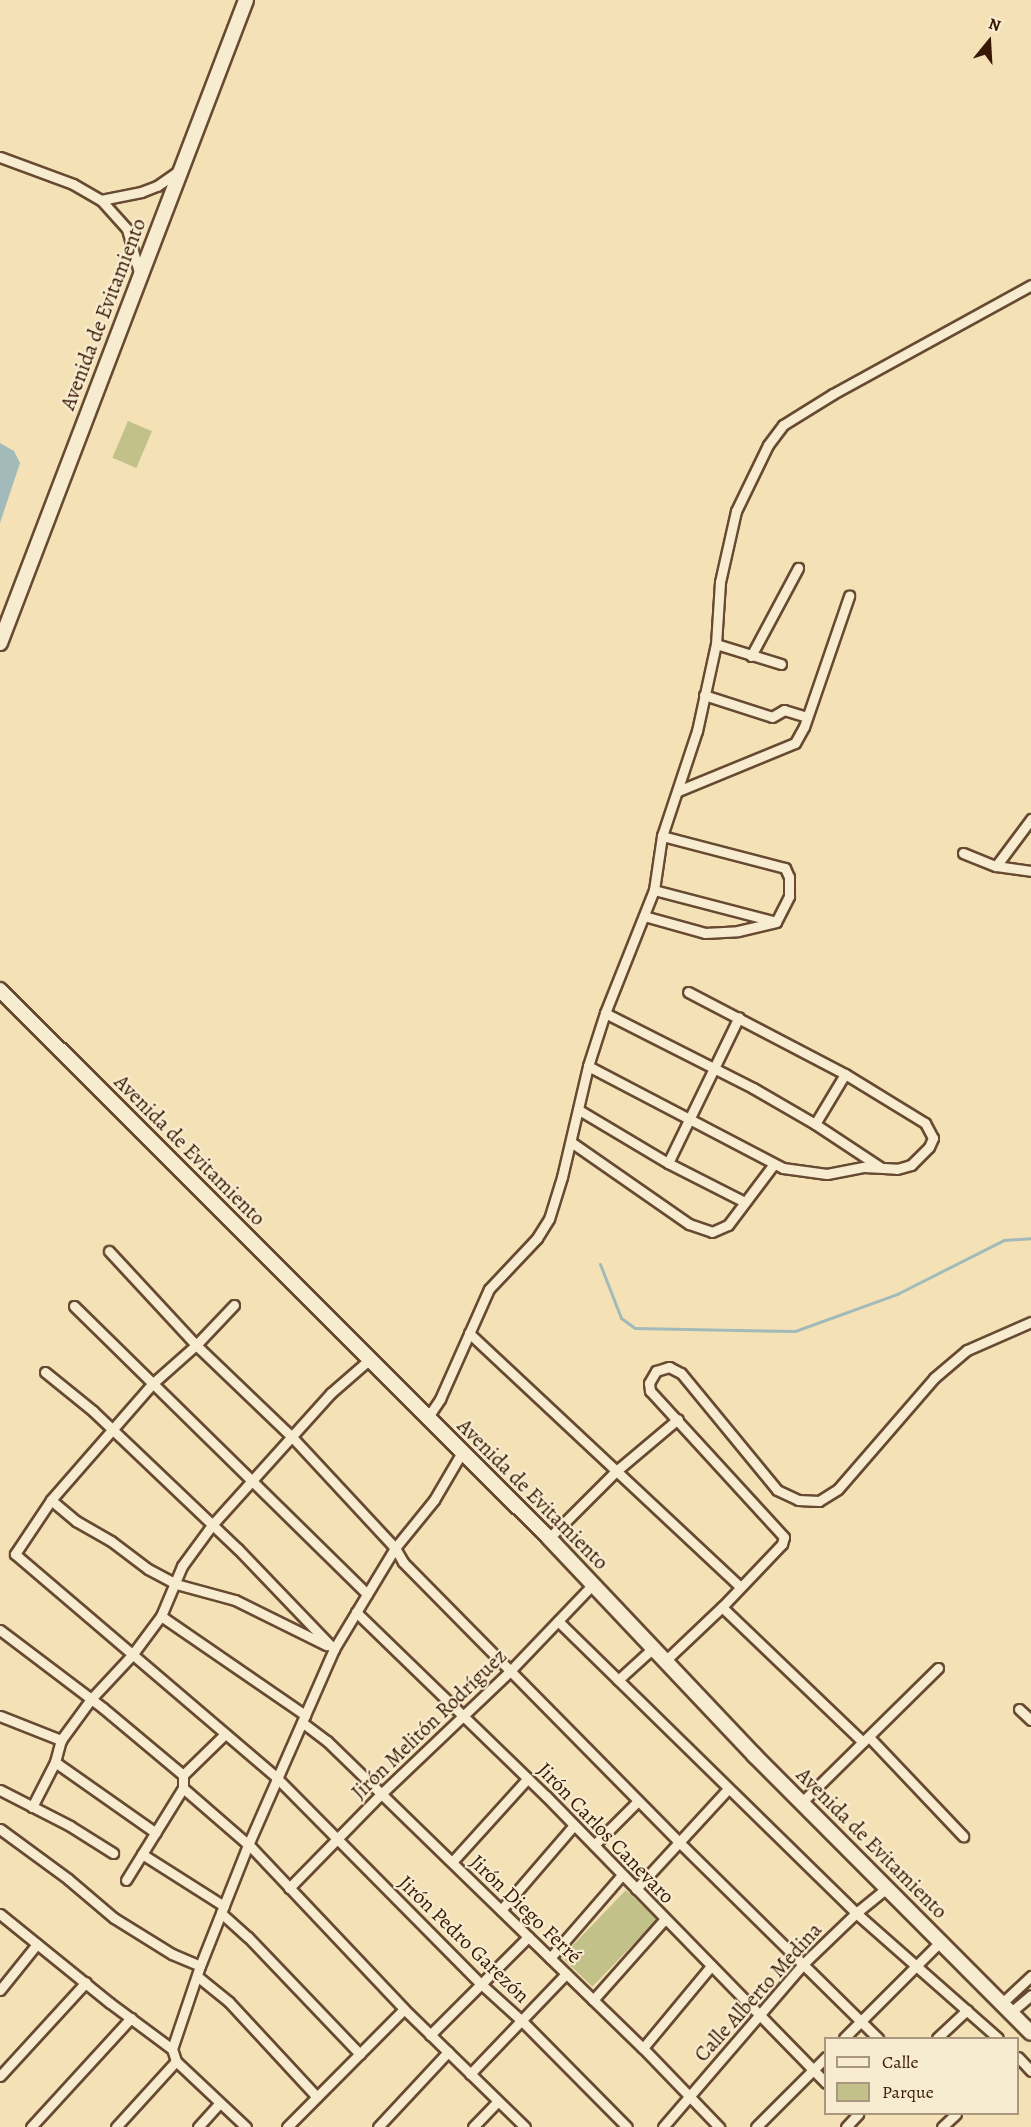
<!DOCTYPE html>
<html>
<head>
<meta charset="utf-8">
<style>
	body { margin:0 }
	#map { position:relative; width:1031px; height:2127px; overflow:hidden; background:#f4e2b6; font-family:Alegreya,serif }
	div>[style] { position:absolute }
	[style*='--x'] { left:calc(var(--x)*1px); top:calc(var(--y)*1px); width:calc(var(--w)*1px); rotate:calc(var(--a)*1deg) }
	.green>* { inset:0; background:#c2c189; transform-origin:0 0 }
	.water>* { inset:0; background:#a2baba }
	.stream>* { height:3px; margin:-1.5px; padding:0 1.5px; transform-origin:1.5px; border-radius:1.5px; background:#a2baba }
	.roads { filter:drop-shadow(2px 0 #674a31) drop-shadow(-2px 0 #674a31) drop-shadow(0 2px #674a31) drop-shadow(0 -2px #674a31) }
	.street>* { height:9px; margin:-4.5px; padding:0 4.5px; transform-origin:4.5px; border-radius:4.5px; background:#f8ecd0 }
	.secondary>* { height:14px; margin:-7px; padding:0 7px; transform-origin:7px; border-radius:7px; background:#f8ecd0 }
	span { translate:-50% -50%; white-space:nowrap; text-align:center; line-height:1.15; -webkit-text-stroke:4.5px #f8ecd0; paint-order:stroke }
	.street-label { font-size:21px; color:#381705 }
	.legend { position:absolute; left:824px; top:2037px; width:195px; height:78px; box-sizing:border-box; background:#f8ecd0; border:2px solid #ab977f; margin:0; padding:8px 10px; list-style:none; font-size:18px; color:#381705 }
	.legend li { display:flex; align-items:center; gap:12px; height:30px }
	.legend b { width:30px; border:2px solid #ab977f }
	.north { position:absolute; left:959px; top:12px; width:60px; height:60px; -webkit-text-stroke:4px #f8ecd0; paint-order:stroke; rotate:18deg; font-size:16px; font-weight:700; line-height:24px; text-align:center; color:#381705 }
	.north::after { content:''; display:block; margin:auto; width:21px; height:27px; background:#381705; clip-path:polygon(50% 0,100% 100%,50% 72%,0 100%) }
</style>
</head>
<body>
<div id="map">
	<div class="green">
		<div style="left:128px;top:421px;width:26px;height:40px;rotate:23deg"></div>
		<div style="left:626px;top:1890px;width:43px;height:93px;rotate:44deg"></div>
	</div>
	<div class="water">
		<div style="clip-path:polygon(0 443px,14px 451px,20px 463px,0 523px)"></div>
	</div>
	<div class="stream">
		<div style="--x:600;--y:1264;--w:58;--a:68.7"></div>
		<div style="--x:621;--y:1318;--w:17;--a:36"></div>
		<div style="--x:635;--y:1328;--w:160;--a:1.1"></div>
		<div style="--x:795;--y:1331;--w:109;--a:-19.9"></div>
		<div style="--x:897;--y:1294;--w:120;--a:-26.8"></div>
		<div style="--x:1004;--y:1240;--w:27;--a:-4"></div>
	</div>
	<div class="roads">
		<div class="street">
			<div style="--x:0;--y:157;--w:78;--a:20.3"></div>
			<div style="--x:73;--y:184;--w:32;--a:30"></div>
			<div style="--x:101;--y:200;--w:39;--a:48"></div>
			<div style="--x:127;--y:229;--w:49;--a:74.5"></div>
			<div style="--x:101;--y:200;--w:41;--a:-11.3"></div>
			<div style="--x:141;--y:192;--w:17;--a:-21"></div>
			<div style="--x:157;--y:186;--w:28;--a:-35"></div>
			<div style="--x:716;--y:644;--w:68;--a:17.1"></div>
			<div style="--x:751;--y:656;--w:100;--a:-61.9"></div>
			<div style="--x:704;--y:695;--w:71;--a:17.9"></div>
			<div style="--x:772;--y:717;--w:14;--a:-30"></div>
			<div style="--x:784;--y:710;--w:24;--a:17"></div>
			<div style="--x:678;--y:791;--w:126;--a:-22.3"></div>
			<div style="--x:795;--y:743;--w:18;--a:-61"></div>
			<div style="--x:804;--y:727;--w:139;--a:-71"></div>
			<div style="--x:963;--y:853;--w:35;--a:22"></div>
			<div style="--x:996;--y:866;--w:35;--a:8"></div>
			<div style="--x:996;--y:866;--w:59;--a:-53.3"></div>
			<div style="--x:654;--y:890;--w:123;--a:14.6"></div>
			<div style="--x:644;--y:916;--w:63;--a:15.6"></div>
			<div style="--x:705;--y:933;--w:33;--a:-3"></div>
			<div style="--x:738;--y:931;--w:39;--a:-13"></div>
			<div style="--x:776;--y:922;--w:29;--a:-63"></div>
			<div style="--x:789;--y:896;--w:19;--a:-90"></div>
			<div style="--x:789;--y:877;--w:10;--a:-114"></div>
			<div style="--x:785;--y:868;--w:127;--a:-165.4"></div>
			<div style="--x:605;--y:1013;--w:166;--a:26.9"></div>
			<div style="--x:753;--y:1088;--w:72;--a:30.1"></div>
			<div style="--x:815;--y:1124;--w:78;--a:33.5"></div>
			<div style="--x:588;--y:1066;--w:220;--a:27.6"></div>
			<div style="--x:783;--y:1168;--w:44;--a:7.8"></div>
			<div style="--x:827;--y:1174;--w:38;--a:-11"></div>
			<div style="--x:864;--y:1167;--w:33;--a:3"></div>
			<div style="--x:897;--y:1169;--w:15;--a:-16"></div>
			<div style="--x:911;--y:1165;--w:25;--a:-45"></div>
			<div style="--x:929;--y:1147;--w:10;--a:-66"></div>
			<div style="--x:933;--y:1138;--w:17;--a:-118"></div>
			<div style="--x:925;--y:1123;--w:94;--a:-148.5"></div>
			<div style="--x:845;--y:1074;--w:177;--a:-152.4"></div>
			<div style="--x:579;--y:1110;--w:104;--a:30.8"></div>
			<div style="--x:668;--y:1163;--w:86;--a:26.9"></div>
			<div style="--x:815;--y:1124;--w:58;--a:-59"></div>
			<div style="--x:571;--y:1142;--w:144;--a:34.8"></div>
			<div style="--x:689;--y:1224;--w:24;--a:19"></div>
			<div style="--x:712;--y:1232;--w:17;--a:-24"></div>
			<div style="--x:728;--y:1225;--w:76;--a:-53"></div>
			<div style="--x:668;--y:1163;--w:162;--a:-64.1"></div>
			<div style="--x:109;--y:1251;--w:128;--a:47.2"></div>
			<div style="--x:196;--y:1345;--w:133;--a:43.8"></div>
			<div style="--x:292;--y:1437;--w:151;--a:47.1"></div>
			<div style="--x:395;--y:1548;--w:16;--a:60"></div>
			<div style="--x:403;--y:1562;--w:392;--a:45.4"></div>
			<div style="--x:678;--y:1841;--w:281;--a:44.6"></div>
			<div style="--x:234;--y:1305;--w:55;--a:133.5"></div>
			<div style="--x:196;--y:1345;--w:57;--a:138.5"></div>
			<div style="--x:153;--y:1383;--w:155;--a:131.1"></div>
			<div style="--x:51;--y:1500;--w:65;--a:123.7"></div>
			<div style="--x:15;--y:1554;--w:343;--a:40.5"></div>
			<div style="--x:276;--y:1777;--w:291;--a:45.3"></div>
			<div style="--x:481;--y:1984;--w:55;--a:42.1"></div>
			<div style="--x:522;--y:2021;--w:149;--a:45.3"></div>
			<div style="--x:74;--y:1306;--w:411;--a:44.5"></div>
			<div style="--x:469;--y:1333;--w:371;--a:43.1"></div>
			<div style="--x:45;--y:1372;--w:62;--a:39.1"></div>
			<div style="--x:93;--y:1411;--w:200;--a:43.6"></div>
			<div style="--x:238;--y:1549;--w:139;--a:46.2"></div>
			<div style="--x:428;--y:1417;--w:22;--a:-56"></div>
			<div style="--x:440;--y:1399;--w:120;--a:-66"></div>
			<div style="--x:489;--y:1289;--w:70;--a:-46.7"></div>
			<div style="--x:537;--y:1238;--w:22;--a:-58"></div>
			<div style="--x:549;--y:1219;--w:44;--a:-72.8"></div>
			<div style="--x:562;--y:1177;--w:114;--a:-76.8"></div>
			<div style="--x:588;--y:1066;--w:56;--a:-72.2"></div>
			<div style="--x:605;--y:1013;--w:132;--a:-68.3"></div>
			<div style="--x:654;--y:890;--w:55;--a:-81.6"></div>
			<div style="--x:662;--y:836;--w:111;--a:-71.6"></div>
			<div style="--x:697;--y:731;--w:89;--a:-77.7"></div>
			<div style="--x:716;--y:644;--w:62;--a:-86.3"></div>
			<div style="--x:720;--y:582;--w:73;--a:-77.3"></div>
			<div style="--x:736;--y:511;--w:73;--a:-64.1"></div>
			<div style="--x:768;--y:445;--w:25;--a:-53"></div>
			<div style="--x:783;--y:425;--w:59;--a:-31.8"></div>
			<div style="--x:833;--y:394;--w:226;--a:-28.8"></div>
			<div style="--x:51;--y:1500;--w:33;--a:40"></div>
			<div style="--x:76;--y:1521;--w:40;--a:29.7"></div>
			<div style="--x:111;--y:1541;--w:46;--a:37.1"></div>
			<div style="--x:148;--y:1569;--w:32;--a:28"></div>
			<div style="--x:176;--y:1584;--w:61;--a:15.2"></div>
			<div style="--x:235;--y:1600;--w:102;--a:26.3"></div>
			<div style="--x:549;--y:1538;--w:93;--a:-45"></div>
			<div style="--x:615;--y:1472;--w:82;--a:-40.1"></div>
			<div style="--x:722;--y:1607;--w:195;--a:43.8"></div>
			<div style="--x:356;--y:1612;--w:264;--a:44.1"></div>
			<div style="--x:546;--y:1796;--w:401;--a:45.7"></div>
			<div style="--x:161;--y:1616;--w:175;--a:34.5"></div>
			<div style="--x:558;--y:1621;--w:417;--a:44.4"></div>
			<div style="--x:856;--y:1913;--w:189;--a:41.4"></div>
			<div style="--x:0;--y:1630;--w:129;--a:37.1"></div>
			<div style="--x:103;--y:1708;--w:104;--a:39.9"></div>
			<div style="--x:183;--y:1775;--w:13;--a:90"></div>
			<div style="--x:183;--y:1788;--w:91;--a:41"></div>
			<div style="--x:252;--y:1848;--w:221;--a:46.6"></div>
			<div style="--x:404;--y:2009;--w:169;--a:44.3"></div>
			<div style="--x:665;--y:1661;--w:79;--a:-43.5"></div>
			<div style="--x:722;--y:1607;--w:87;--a:-46.4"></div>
			<div style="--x:782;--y:1544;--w:7;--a:-74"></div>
			<div style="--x:784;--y:1537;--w:198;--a:-132.5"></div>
			<div style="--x:650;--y:1391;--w:8;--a:-97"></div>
			<div style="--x:649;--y:1383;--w:14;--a:-60"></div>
			<div style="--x:656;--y:1371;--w:14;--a:-17"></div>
			<div style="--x:669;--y:1367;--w:13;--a:27"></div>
			<div style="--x:681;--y:1373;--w:151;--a:50.6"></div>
			<div style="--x:777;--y:1490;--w:23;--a:25"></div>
			<div style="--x:798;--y:1500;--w:21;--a:3"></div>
			<div style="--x:819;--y:1501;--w:22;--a:-32"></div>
			<div style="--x:838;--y:1489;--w:147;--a:-49.1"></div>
			<div style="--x:934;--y:1378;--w:43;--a:-40.3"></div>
			<div style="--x:967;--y:1350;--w:70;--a:-23.6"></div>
			<div style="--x:618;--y:1680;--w:47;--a:-42.4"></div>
			<div style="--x:1019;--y:1709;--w:16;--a:43"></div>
			<div style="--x:0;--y:1716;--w:66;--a:21.5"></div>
			<div style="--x:61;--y:1740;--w:51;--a:-53.8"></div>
			<div style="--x:91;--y:1699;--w:60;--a:-47"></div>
			<div style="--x:132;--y:1655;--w:49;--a:-53.4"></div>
			<div style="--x:161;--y:1616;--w:54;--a:-67.2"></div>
			<div style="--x:182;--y:1566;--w:51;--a:-53.8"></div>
			<div style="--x:212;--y:1525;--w:178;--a:-48"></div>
			<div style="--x:331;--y:1393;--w:52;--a:-41.1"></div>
			<div style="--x:303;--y:1723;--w:30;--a:37"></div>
			<div style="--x:327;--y:1741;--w:441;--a:44.2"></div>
			<div style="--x:643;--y:2048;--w:110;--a:46.1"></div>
			<div style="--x:869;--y:1737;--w:137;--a:46.5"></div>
			<div style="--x:55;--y:1762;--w:123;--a:35.1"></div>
			<div style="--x:183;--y:1775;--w:59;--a:-44.3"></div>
			<div style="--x:0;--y:1790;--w:79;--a:27.2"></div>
			<div style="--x:70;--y:1826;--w:51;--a:32.1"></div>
			<div style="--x:802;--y:1802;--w:191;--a:-44.6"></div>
			<div style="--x:32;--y:1807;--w:51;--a:-62.9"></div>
			<div style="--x:55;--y:1762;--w:23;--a:-75"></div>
			<div style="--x:0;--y:1829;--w:84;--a:36.3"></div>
			<div style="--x:68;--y:1879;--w:60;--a:40.3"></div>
			<div style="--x:114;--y:1918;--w:68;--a:31.8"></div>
			<div style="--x:172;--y:1954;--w:30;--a:23"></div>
			<div style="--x:594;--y:1845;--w:62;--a:-45"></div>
			<div style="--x:142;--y:1854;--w:97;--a:32.4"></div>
			<div style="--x:452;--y:1862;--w:113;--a:-47.9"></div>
			<div style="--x:126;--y:1880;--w:108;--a:-58.2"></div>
			<div style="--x:289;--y:1888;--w:132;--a:-45.6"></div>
			<div style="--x:381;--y:1794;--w:178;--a:-43.6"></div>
			<div style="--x:510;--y:1671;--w:120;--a:-46.3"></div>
			<div style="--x:636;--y:1889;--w:136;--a:-47.4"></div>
			<div style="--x:501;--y:1910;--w:112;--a:-49.3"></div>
			<div style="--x:221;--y:1913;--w:36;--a:42"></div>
			<div style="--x:248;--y:1937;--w:162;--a:46.3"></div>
			<div style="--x:0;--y:1914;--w:141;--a:39"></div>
			<div style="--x:110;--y:2003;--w:77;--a:36.6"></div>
			<div style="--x:550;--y:1958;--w:110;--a:-49.1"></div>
			<div style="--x:197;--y:1976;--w:41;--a:39.1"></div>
			<div style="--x:229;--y:2002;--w:129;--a:47.2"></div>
			<div style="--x:0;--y:1990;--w:59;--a:-51.2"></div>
			<div style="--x:593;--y:2000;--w:108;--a:-48.4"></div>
			<div style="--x:1002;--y:2003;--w:40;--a:-43"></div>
			<div style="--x:1011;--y:2012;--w:26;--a:-40"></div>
			<div style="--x:430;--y:2035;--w:139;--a:-45"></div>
			<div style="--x:844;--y:2038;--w:137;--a:-45"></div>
			<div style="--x:937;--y:2038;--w:41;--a:-43"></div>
			<div style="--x:643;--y:2048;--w:107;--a:-50.3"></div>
			<div style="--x:1018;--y:2057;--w:19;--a:47"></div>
			<div style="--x:470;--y:2074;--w:139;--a:-46.2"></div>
			<div style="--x:0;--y:2076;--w:127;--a:-47.5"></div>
			<div style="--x:31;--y:2127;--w:148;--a:-47.5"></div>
			<div style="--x:116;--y:2127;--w:89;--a:-47.7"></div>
			<div style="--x:198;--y:2127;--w:31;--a:-48"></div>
			<div style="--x:246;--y:2127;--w:96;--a:-136.7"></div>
			<div style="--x:176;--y:2061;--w:13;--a:-108"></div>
			<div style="--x:172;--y:2049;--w:88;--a:-71.4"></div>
			<div style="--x:200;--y:1966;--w:130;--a:-68.4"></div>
			<div style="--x:248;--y:1845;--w:214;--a:-66.3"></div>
			<div style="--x:334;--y:1649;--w:118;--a:-58.9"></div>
			<div style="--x:395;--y:1548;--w:62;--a:-50.9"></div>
			<div style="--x:434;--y:1500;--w:56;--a:-59.7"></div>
			<div style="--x:287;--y:2127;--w:166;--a:-45.2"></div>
			<div style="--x:378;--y:2127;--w:103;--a:-47"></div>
			<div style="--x:473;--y:2127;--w:36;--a:-46"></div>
			<div style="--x:663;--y:2127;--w:215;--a:-49.3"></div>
			<div style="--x:803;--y:1964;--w:74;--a:-43.9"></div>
			<div style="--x:856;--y:1913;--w:40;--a:-39"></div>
			<div style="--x:756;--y:2127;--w:99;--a:-45"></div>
			<div style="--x:846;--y:2127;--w:18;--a:-47"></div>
			<div style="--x:942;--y:2127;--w:19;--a:-43"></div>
		</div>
		<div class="secondary">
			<div style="--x:0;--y:643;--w:688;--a:-69.06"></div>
			<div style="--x:0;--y:990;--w:776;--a:44.95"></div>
			<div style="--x:549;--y:1538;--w:299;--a:46.6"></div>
			<div style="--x:754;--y:1755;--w:392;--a:45.1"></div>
		</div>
	</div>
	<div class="street-label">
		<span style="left:103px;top:314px;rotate:-69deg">Avenida de Evitamiento</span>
		<span style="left:190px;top:1150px;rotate:45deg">Avenida de Evitamiento</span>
		<span style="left:533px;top:1494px;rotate:45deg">Avenida de Evitamiento</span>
		<span style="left:429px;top:1724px;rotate:-44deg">Jirón Melitón Rodríguez</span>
		<span style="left:606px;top:1833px;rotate:46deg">Jirón Carlos Canevaro</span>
		<span style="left:872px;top:1843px;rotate:45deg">Avenida de Evitamiento</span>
		<span style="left:526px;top:1909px;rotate:44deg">Jirón Diego Ferré</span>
		<span style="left:464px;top:1939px;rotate:44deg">Jirón Pedro Garezón</span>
		<span style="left:758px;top:1992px;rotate:-48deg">Calle Alberto Medina</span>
	</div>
	<ul class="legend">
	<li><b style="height:8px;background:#f8ecd0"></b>Calle</li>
	<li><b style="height:16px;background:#c2c189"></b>Parque</li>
	</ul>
	<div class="north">N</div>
</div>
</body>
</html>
